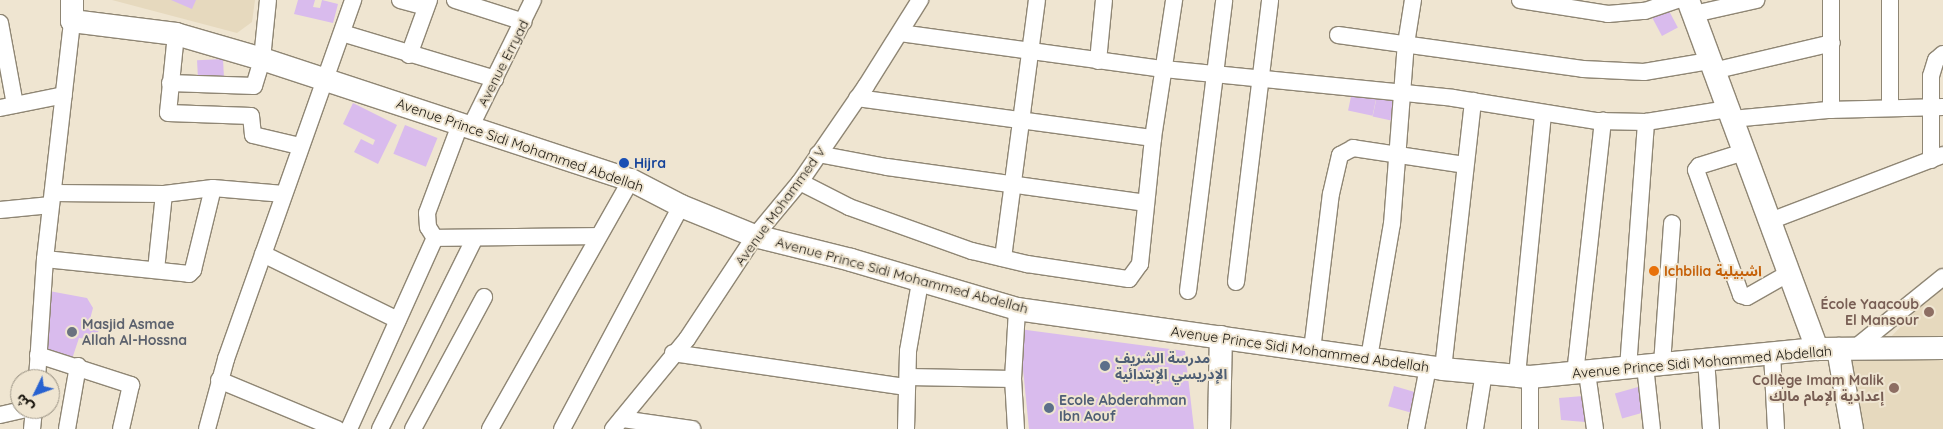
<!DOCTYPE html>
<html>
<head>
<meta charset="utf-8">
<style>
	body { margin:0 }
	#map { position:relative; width:1943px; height:429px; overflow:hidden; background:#efe5d1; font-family:Quicksand,"Noto Sans Arabic",sans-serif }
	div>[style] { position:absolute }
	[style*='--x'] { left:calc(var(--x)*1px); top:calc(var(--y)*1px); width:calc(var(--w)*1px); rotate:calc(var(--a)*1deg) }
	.built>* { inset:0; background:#e6d9be }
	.building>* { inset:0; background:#d9bbed; transform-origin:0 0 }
	.roads { filter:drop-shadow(1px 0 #8f8674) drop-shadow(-1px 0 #8f8674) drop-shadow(0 1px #8f8674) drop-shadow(0 -1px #8f8674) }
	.street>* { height:16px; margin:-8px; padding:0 8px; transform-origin:8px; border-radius:8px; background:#fff }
	.secondary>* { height:22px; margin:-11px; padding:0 11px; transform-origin:11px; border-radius:11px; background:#fff }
	.dots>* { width:14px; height:14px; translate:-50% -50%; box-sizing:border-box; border:2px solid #efe5d1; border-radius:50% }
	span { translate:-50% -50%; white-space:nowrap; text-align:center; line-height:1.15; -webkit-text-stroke:4px #efe5d1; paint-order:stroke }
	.street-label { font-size:14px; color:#1a160f }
	.transit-label { font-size:14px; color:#164399; font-weight:700 }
	.left { translate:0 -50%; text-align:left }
	.food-label { font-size:14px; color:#c56008; font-weight:700 }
	.education-label { font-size:14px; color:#785e54; font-weight:700 }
	.right { translate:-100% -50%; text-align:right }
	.worship-label { font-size:14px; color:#5b616d; font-weight:700 }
	.service-label { font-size:14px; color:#4e5e75; font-weight:700 }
	.north { position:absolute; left:10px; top:369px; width:50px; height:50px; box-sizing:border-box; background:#efe5d1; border:1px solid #9a9283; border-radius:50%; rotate:228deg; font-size:14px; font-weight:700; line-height:20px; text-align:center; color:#1a160f }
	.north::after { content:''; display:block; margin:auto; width:18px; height:22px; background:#2862d0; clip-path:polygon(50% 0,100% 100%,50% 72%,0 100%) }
</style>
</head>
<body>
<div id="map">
	<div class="built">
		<div style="clip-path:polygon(112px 0,255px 0,252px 22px,237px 33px)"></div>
		<div style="clip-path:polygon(1943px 283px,1943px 429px,1852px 429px,1837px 345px,1883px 345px)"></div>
	</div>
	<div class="building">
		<div style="clip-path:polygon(171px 0,196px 0,192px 9px)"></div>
		<div style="clip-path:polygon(298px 0,315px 0,313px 7px,320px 8px,322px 0,338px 4px,333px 23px,294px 14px)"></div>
		<div style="left:1668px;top:9px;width:21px;height:18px;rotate:62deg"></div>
		<div style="left:223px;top:59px;width:19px;height:26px;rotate:87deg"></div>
		<div style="left:1352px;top:92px;width:25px;height:19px;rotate:12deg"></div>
		<div style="left:1377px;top:96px;width:19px;height:21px;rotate:12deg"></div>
		<div style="clip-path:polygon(353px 103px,397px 125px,378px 164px,354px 152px,361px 139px,373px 145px,375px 140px,343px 124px)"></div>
		<div style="left:405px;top:125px;width:35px;height:31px;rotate:22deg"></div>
		<div style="clip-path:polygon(49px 291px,87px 298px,93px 308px,89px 323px,100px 325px,96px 340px,79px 338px,71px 362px,43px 355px)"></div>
		<div style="clip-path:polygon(1019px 329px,1185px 351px,1194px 429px,1029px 429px)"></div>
		<div style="left:1394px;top:386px;width:25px;height:21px;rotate:16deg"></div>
		<div style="left:1638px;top:387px;width:26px;height:24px;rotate:74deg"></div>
		<div style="clip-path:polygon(1583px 396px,1585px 422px,1561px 420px,1559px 398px)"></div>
	</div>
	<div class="roads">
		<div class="street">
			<div style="--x:400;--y:0;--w:27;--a:15"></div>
			<div style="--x:455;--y:0;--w:72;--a:17.7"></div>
			<div style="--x:1520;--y:0;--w:89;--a:9"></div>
			<div style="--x:1608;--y:14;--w:37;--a:-5"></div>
			<div style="--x:1645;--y:11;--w:34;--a:-19"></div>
			<div style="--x:1831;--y:0;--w:110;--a:90"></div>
			<div style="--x:1694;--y:14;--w:64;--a:-12.7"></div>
			<div style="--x:0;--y:23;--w:83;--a:79.6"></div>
			<div style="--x:342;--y:33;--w:160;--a:16.7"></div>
			<div style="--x:900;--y:33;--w:266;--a:7.8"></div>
			<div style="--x:1164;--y:69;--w:290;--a:5.7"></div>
			<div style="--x:1453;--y:98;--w:146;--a:9.1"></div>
			<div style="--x:1597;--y:121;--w:49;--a:1.2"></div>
			<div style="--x:1646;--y:122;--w:83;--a:-9"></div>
			<div style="--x:176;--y:34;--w:79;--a:95.8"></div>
			<div style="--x:168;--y:113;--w:83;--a:2.1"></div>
			<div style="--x:251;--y:116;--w:19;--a:84"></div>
			<div style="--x:253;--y:135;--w:47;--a:13.4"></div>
			<div style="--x:1338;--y:35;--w:247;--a:7.9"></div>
			<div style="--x:1583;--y:69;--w:61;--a:2.8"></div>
			<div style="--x:1644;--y:72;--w:66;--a:-9.6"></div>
			<div style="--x:409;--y:55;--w:59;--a:-70"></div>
			<div style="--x:1098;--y:61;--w:61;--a:-84.4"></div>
			<div style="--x:1713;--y:71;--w:122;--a:-13.2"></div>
			<div style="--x:170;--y:83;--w:84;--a:2"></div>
			<div style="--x:254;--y:86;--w:28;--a:-73"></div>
			<div style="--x:262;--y:59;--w:59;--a:-84.2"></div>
			<div style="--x:857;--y:98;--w:299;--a:7.7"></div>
			<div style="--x:0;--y:108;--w:65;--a:-11.5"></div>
			<div style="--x:1890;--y:108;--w:108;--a:-90"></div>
			<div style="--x:1732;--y:119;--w:96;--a:-5.4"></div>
			<div style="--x:1828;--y:110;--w:115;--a:-1.5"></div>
			<div style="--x:461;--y:122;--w:97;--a:110.5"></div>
			<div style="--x:427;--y:213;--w:14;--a:86"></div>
			<div style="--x:428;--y:227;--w:13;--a:58"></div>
			<div style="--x:435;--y:238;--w:162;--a:-0.7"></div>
			<div style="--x:471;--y:126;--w:140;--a:-63.8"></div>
			<div style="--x:1744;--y:152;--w:47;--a:162.7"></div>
			<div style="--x:1699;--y:166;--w:5;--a:127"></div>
			<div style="--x:1696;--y:170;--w:133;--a:70.2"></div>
			<div style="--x:1741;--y:295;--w:6;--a:18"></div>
			<div style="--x:1747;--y:297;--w:48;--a:-29.7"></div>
			<div style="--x:818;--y:154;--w:70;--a:10.7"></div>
			<div style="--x:887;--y:167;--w:260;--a:7.9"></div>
			<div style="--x:1931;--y:160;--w:84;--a:-90"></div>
			<div style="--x:1931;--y:76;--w:17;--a:-73"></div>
			<div style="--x:1936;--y:60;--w:9;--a:-41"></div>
			<div style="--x:800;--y:182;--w:55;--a:27"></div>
			<div style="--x:849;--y:207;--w:131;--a:19.7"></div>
			<div style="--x:972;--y:251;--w:57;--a:13.3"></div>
			<div style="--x:1027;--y:264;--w:103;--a:8.4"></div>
			<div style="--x:1129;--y:279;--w:19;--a:-54"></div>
			<div style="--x:1140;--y:264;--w:127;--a:-84.1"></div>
			<div style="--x:1153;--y:138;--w:140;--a:-81.3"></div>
			<div style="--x:53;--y:193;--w:111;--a:0.5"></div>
			<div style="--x:164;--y:194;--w:49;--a:-7"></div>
			<div style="--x:213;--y:188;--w:71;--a:4.8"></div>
			<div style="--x:0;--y:210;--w:51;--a:-5.6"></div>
			<div style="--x:1770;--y:221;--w:185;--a:-20.9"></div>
			<div style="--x:263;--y:254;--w:150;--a:26.1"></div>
			<div style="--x:1003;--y:258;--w:260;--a:-82.5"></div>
			<div style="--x:45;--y:259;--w:145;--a:5.9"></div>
			<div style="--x:189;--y:274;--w:6;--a:-45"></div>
			<div style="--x:193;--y:270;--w:84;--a:-76.3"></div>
			<div style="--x:156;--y:270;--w:76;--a:-84"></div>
			<div style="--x:1236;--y:282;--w:284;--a:-83.1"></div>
			<div style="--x:1188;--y:291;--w:293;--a:-82.9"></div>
			<div style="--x:1855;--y:348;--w:113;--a:-38.9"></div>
			<div style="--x:1312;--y:350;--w:157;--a:-83.1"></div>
			<div style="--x:1331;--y:194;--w:40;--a:-77"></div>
			<div style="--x:1340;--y:155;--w:15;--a:-28"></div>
			<div style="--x:1353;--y:148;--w:113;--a:8.6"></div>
			<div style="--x:673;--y:353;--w:236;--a:8.3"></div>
			<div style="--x:1772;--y:353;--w:76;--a:87"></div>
			<div style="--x:38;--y:355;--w:98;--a:17.9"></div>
			<div style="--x:131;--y:385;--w:45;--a:102.8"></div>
			<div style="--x:1369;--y:358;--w:136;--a:-80.3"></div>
			<div style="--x:1392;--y:224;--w:181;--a:-85.6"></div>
			<div style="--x:1406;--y:44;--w:45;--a:-81"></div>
			<div style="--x:1706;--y:359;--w:70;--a:85.9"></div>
			<div style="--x:1662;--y:364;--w:141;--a:-85.9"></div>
			<div style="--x:1645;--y:366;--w:63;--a:83.7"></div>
			<div style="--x:1628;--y:368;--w:247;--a:-85.8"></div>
			<div style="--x:1443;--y:369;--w:270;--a:-83.6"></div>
			<div style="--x:1587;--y:373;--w:57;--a:81.9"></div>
			<div style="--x:1575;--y:374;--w:255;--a:-83.7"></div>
			<div style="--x:1517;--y:375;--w:263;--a:-84.3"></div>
			<div style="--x:908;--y:377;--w:105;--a:1.1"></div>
			<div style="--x:37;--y:379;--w:120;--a:-86.2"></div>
			<div style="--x:45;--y:259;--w:240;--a:-83.5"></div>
			<div style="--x:219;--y:380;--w:128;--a:22.6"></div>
			<div style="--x:0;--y:415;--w:27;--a:-13"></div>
			<div style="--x:622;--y:419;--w:71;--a:8.1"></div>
			<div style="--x:32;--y:429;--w:20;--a:-84"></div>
			<div style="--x:67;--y:429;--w:64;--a:-80.1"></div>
			<div style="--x:207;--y:429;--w:73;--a:-74.8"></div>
			<div style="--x:226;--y:359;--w:381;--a:-70.5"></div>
			<div style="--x:349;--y:429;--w:209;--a:-65.8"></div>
			<div style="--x:380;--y:429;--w:213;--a:-63.6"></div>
			<div style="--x:413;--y:429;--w:150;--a:-61.7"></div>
			<div style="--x:490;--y:429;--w:286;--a:-60.5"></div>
			<div style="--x:562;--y:429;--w:253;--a:-61.9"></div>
			<div style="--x:613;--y:429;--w:117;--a:-50.6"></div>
			<div style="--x:687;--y:339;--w:123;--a:-56.6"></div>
			<div style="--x:755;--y:236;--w:70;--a:-50.2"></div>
			<div style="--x:800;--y:182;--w:116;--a:-55.5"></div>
			<div style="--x:866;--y:86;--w:102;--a:-57.9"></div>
			<div style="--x:906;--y:429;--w:78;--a:-88.5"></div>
			<div style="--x:908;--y:351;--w:70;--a:-80.1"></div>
			<div style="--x:1016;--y:429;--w:50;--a:-93.4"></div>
			<div style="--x:1013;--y:379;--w:70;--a:-86.7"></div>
			<div style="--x:1416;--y:429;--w:63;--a:-79"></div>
			<div style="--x:1475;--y:429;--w:58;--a:-81"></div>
			<div style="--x:1530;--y:429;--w:52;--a:-90"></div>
		</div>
		<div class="secondary">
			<div style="--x:72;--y:0;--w:21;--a:90"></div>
			<div style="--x:72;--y:21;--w:105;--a:7.1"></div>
			<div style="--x:176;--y:34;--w:90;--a:16.2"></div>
			<div style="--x:262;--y:59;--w:388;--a:18.2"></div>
			<div style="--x:631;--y:180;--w:56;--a:27.5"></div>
			<div style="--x:681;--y:206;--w:80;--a:22.1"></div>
			<div style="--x:755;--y:236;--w:99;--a:14"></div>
			<div style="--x:851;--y:260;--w:173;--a:16.4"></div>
			<div style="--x:1017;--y:309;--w:430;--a:8"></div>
			<div style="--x:1443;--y:369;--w:87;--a:5.3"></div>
			<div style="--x:1530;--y:377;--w:288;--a:-5.6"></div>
			<div style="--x:1817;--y:349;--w:126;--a:-0.5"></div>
			<div style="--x:1688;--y:0;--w:372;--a:69.7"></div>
			<div style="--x:1838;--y:349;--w:81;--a:80.1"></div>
			<div style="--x:1219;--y:429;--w:92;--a:-88.8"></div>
		</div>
	</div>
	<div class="dots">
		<div style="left:624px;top:163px;background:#1a4fb4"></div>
		<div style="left:1654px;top:271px;background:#e8710a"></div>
		<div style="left:1929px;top:312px;background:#8d6e63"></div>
		<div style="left:72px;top:332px;background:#6b7280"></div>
		<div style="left:1105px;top:366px;background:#5c6f8a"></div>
		<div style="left:1894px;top:388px;background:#8d6e63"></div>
		<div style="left:1049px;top:408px;background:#5c6f8a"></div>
	</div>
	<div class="street-label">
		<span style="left:503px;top:63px;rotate:-63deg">Avenue Erryad</span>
		<span style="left:520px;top:145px;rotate:19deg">Avenue Prince Sidi Mohammed Abdellah</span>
		<span style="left:780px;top:206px;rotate:-54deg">Avenue Mohammed V</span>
		<span style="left:902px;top:275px;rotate:15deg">Avenue Prince Sidi Mohammed Abdellah</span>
		<span style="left:1300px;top:349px;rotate:8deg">Avenue Prince Sidi Mohammed Abdellah</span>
		<span style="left:1702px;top:362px;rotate:-5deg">Avenue Prince Sidi Mohammed Abdellah</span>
	</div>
	<div class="transit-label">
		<span class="left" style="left:634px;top:163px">Hijra</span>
	</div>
	<div class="food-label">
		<span class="left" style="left:1664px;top:271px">Ichbilia اشبيلية</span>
	</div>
	<div class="education-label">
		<span class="right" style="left:1919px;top:312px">École Yaacoub<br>El Mansour</span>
		<span class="right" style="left:1884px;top:388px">Collège Imam Malik<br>إعدادية الإمام مالك</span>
	</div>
	<div class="worship-label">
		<span class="left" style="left:82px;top:332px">Masjid Asmae<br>Allah Al-Hossna</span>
	</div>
	<div class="service-label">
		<span class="left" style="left:1115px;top:366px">مدرسة الشريف<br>الإدريسي الإبتدائية</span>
		<span class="left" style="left:1059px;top:408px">Ecole Abderahman<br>Ibn Aouf</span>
	</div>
	<div class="north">ش</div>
</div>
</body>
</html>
